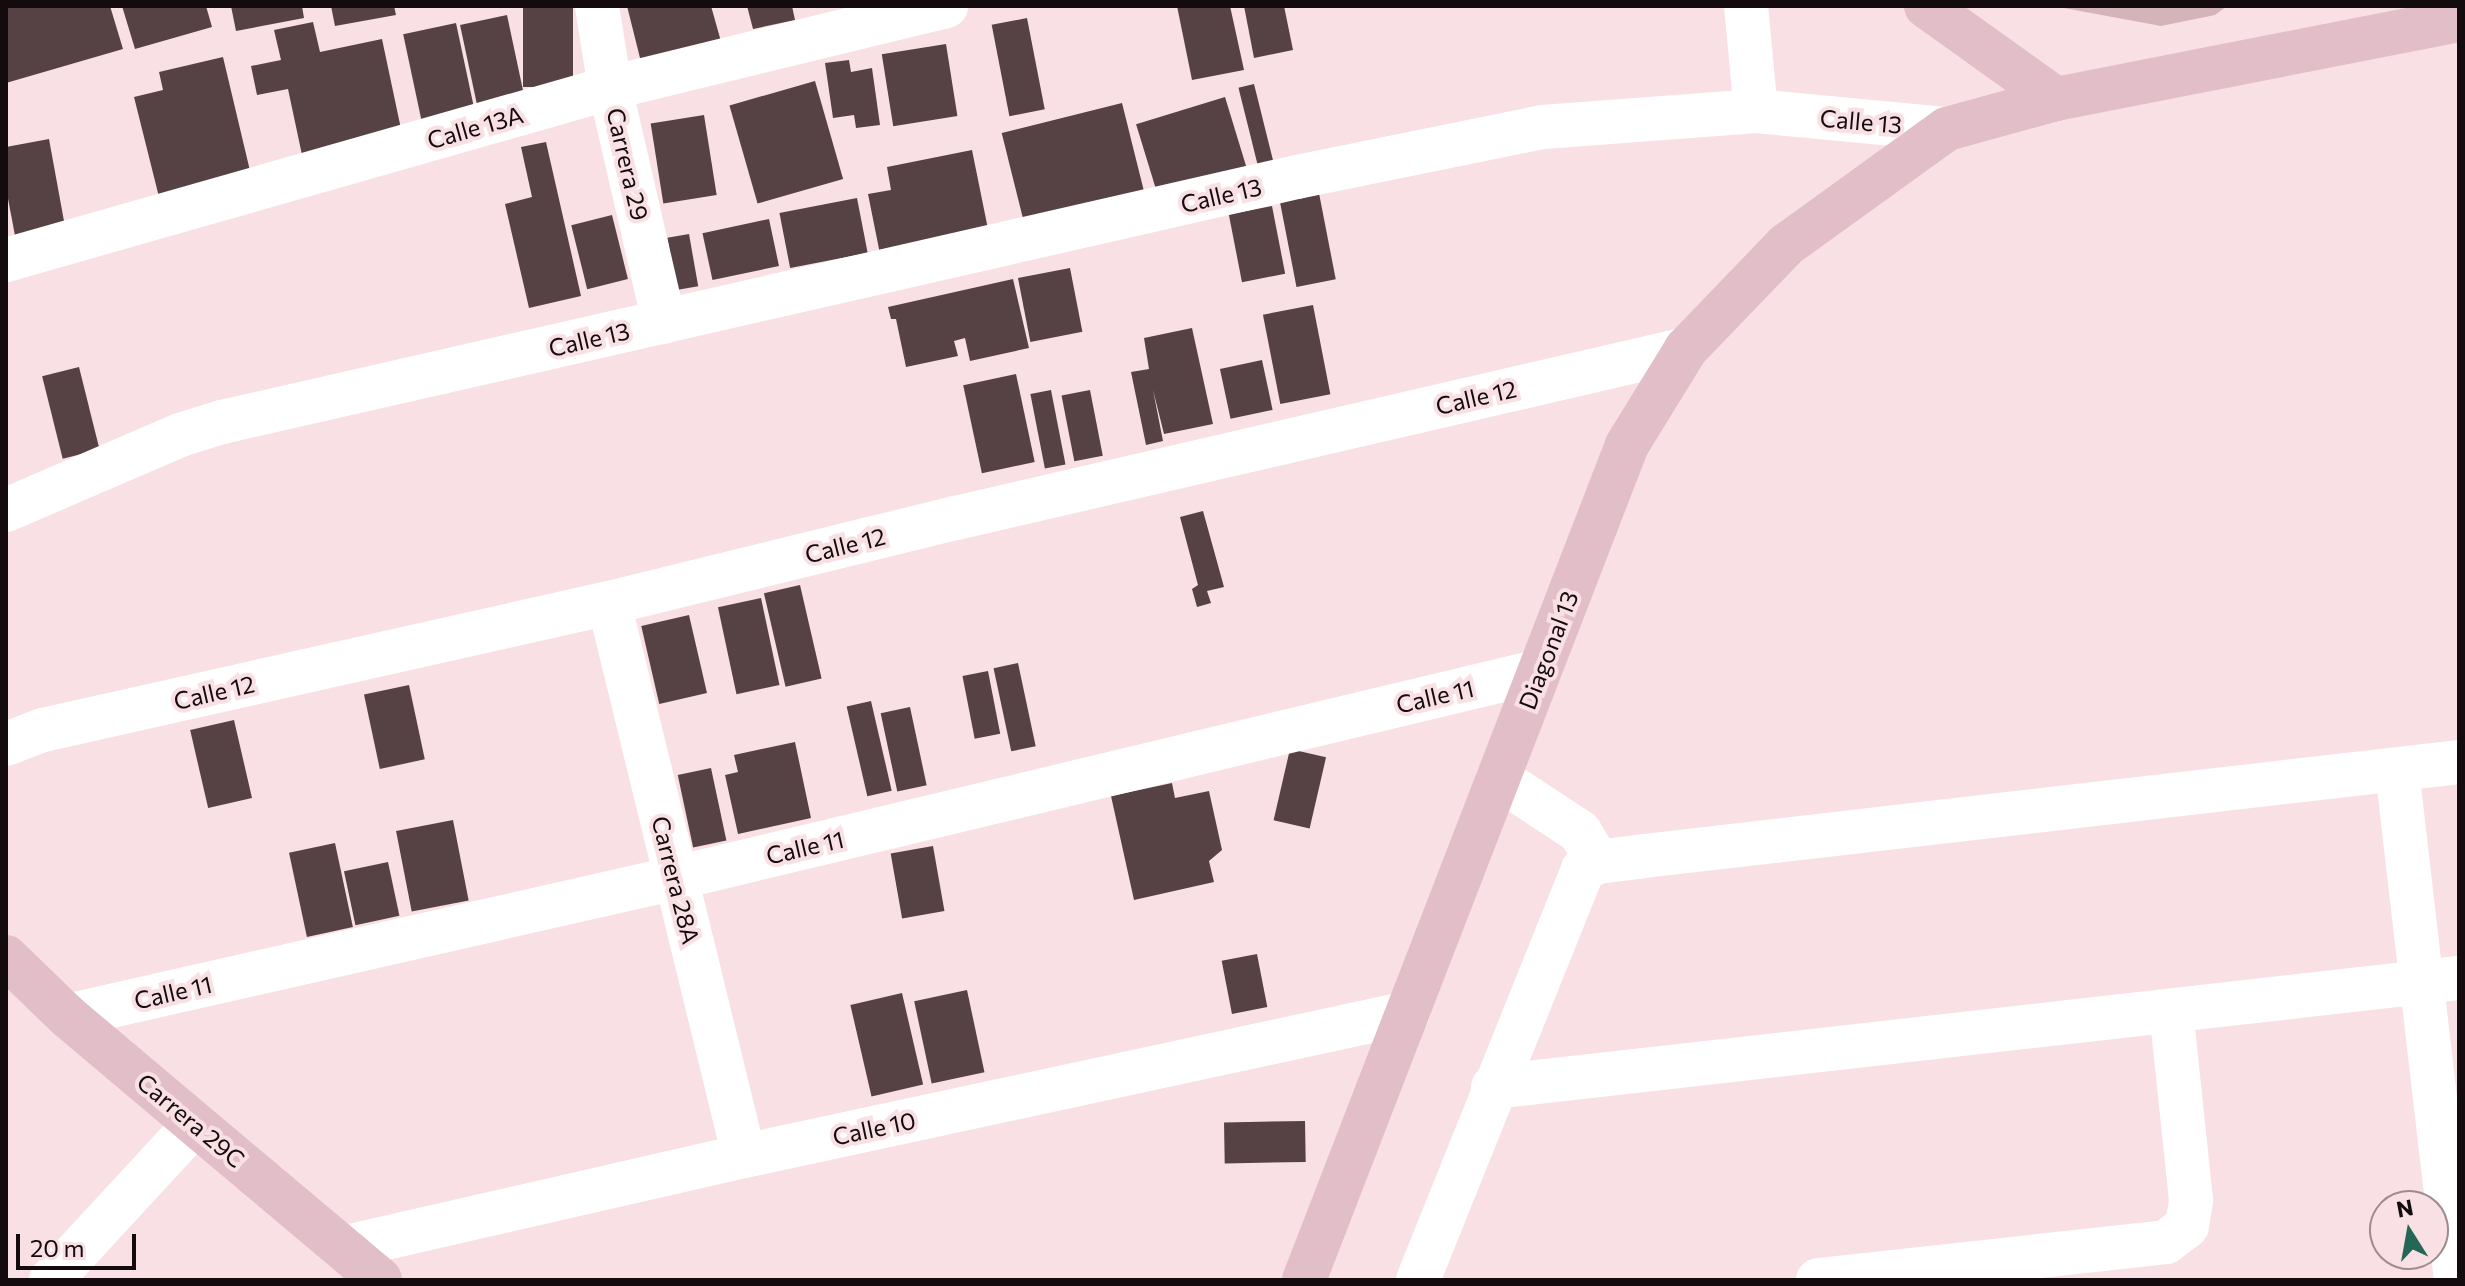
<!DOCTYPE html>
<html>
<head>
<meta charset="utf-8">
<style>
	body { margin:0 }
	#map { position:relative; width:2465px; height:1286px; overflow:hidden; background:#f9e0e5; font-family:Commissioner,sans-serif }
	div>[style] { position:absolute }
	[style*='--x'] { left:calc(var(--x)*1px); top:calc(var(--y)*1px); width:calc(var(--w)*1px); rotate:calc(var(--a)*1deg) }
	.green>* { inset:0; background:#d4b4b9 }
	.building>* { inset:0; background:#564245; transform-origin:0 0 }
	.street>* { height:44px; margin:-22px; padding:0 22px; transform-origin:22px; border-radius:22px; background:#fff }
	.secondary>* { height:44px; margin:-22px; padding:0 22px; transform-origin:22px; border-radius:22px; background:#e1bec8 }
	span { translate:-50% -50%; white-space:nowrap; text-align:center; line-height:1.15; -webkit-text-stroke:8px #f9e0e5; paint-order:stroke }
	.street-label { font-size:24px; color:#130b0d }
	.frame { position:absolute; inset:0; border:8px solid #130b0d; pointer-events:none }
	.north { position:absolute; left:2369px; top:1190px; width:80px; height:80px; box-sizing:border-box; background:#f9e0e5; border:2px solid #9d8b8f; border-radius:50%; rotate:349deg; font-size:22px; font-weight:700; line-height:32px; text-align:center; color:#130b0d }
	.north::after { content:''; display:block; margin:auto; width:28px; height:36px; background:#256756; clip-path:polygon(50% 0,100% 100%,50% 72%,0 100%) }
	.scale { position:absolute; left:16px; top:1234px; width:120px; height:36px; box-sizing:border-box; border:4px solid #130b0d; border-top:0; padding-left:10px; font-size:24px; line-height:28px; white-space:nowrap; color:#130b0d; -webkit-text-stroke:6px #f9e0e5; paint-order:stroke }
</style>
</head>
<body>
<div id="map">
	<div class="green">
		<div style="clip-path:polygon(2053px 6px,2227px 6px,2215px 15px,2161px 26px)"></div>
	</div>
	<div class="building">
		<div style="clip-path:polygon(6px 6px,110px 6px,123px 49px,6px 83px)"></div>
		<div style="clip-path:polygon(122px 6px,206px 6px,212px 27px,135px 49px)"></div>
		<div style="clip-path:polygon(231px 6px,302px 6px,304px 18px,236px 31px)"></div>
		<div style="clip-path:polygon(331px 6px,394px 6px,396px 15px,335px 26px)"></div>
		<div style="left:523px;top:6px;width:50px;height:81px"></div>
		<div style="clip-path:polygon(627px 6px,711px 6px,722px 45px,642px 66px)"></div>
		<div style="clip-path:polygon(747px 6px,792px 6px,795px 20px,753px 29px)"></div>
		<div style="clip-path:polygon(1177px 6px,1230px 6px,1244px 70px,1192px 80px)"></div>
		<div style="clip-path:polygon(1244px 6px,1284px 6px,1293px 50px,1254px 58px)"></div>
		<div style="left:507px;top:15px;width:85px;height:48px;rotate:78deg"></div>
		<div style="left:1027px;top:18px;width:93px;height:36px;rotate:79deg"></div>
		<div style="clip-path:polygon(313px 22px,320px 52px,382px 39px,401px 129px,302px 155px,288px 89px,257px 95px,251px 66px,281px 60px,274px 30px)"></div>
		<div style="left:456px;top:23px;width:94px;height:54px;rotate:78deg"></div>
		<div style="left:946px;top:44px;width:73px;height:65px;rotate:81deg"></div>
		<div style="clip-path:polygon(223px 57px,251px 175px,159px 197px,134px 97px,163px 90px,159px 72px)"></div>
		<div style="clip-path:polygon(849px 60px,851px 72px,872px 68px,880px 125px,856px 128px,854px 115px,833px 118px,825px 63px)"></div>
		<div style="left:815px;top:81px;width:102px;height:89px;rotate:74deg"></div>
		<div style="left:1254px;top:84px;width:81px;height:16px;rotate:76deg"></div>
		<div style="left:1225px;top:97px;width:76px;height:93px;rotate:73deg"></div>
		<div style="left:1122px;top:103px;width:96px;height:124px;rotate:76deg"></div>
		<div style="left:704px;top:115px;width:81px;height:54px;rotate:81deg"></div>
		<div style="clip-path:polygon(49px 139px,66px 232px,16px 241px,6px 188px,6px 147px)"></div>
		<div style="clip-path:polygon(546px 142px,581px 296px,529px 308px,505px 204px,532px 197px,521px 147px)"></div>
		<div style="clip-path:polygon(972px 150px,989px 234px,880px 254px,868px 194px,891px 190px,887px 167px)"></div>
		<div style="left:1318px;top:188px;width:93px;height:40px;rotate:79deg"></div>
		<div style="left:857px;top:198px;width:56px;height:79px;rotate:79deg"></div>
		<div style="left:1272px;top:206px;width:69px;height:44px;rotate:79deg"></div>
		<div style="left:612px;top:215px;width:66px;height:42px;rotate:76deg"></div>
		<div style="left:769px;top:219px;width:48px;height:68px;rotate:78deg"></div>
		<div style="left:689px;top:234px;width:53px;height:22px;rotate:80deg"></div>
		<div style="left:1070px;top:268px;width:65px;height:53px;rotate:79deg"></div>
		<div style="clip-path:polygon(1013px 279px,1029px 348px,970px 361px,965px 338px,954px 341px,958px 356px,906px 367px,896px 319px,891px 319px,888px 307px)"></div>
		<div style="left:1313px;top:305px;width:91px;height:51px;rotate:79deg"></div>
		<div style="clip-path:polygon(1192px 328px,1213px 424px,1164px 434px,1153px 390px,1163px 441px,1146px 445px,1131px 372px,1149px 369px,1144px 338px)"></div>
		<div style="left:1262px;top:360px;width:51px;height:43px;rotate:78deg"></div>
		<div style="left:79px;top:367px;width:85px;height:38px;rotate:76deg"></div>
		<div style="left:1016px;top:374px;width:90px;height:54px;rotate:78deg"></div>
		<div style="left:1051px;top:390px;width:76px;height:21px;rotate:79deg"></div>
		<div style="left:1090px;top:390px;width:67px;height:29px;rotate:79deg"></div>
		<div style="clip-path:polygon(1203px 511px,1224px 587px,1207px 591px,1211px 603px,1197px 607px,1192px 589px,1198px 585px,1180px 517px)"></div>
		<div style="left:800px;top:585px;width:96px;height:37px;rotate:77deg"></div>
		<div style="left:761px;top:598px;width:89px;height:44px;rotate:78deg"></div>
		<div style="left:689px;top:615px;width:80px;height:49px;rotate:77deg"></div>
		<div style="left:1018px;top:663px;width:85px;height:25px;rotate:78deg"></div>
		<div style="left:988px;top:671px;width:64px;height:26px;rotate:79deg"></div>
		<div style="left:409px;top:685px;width:76px;height:46px;rotate:78deg"></div>
		<div style="left:871px;top:701px;width:92px;height:25px;rotate:77deg"></div>
		<div style="left:910px;top:707px;width:80px;height:30px;rotate:78deg"></div>
		<div style="left:234px;top:720px;width:80px;height:45px;rotate:77deg"></div>
		<div style="clip-path:polygon(795px 742px,811px 818px,738px 834px,725px 775px,738px 772px,734px 755px)"></div>
		<div style="left:1290px;top:749px;width:37px;height:73px;rotate:13deg"></div>
		<div style="left:711px;top:768px;width:74px;height:34px;rotate:78deg"></div>
		<div style="clip-path:polygon(1172px 783px,1175px 798px,1209px 791px,1222px 850px,1209px 861px,1214px 882px,1134px 900px,1111px 796px)"></div>
		<div style="left:453px;top:820px;width:82px;height:58px;rotate:79deg"></div>
		<div style="left:335px;top:843px;width:86px;height:47px;rotate:78deg"></div>
		<div style="left:933px;top:846px;width:66px;height:43px;rotate:80deg"></div>
		<div style="left:388px;top:862px;width:55px;height:45px;rotate:78deg"></div>
		<div style="left:1257px;top:954px;width:54px;height:36px;rotate:79deg"></div>
		<div style="left:967px;top:990px;width:84px;height:54px;rotate:78deg"></div>
		<div style="left:902px;top:993px;width:94px;height:53px;rotate:77deg"></div>
		<div style="left:1305px;top:1121px;width:41px;height:81px;rotate:89deg"></div>
	</div>
	<div class="street">
		<div style="--x:597;--y:6;--w:83;--a:81"></div>
		<div style="--x:610;--y:88;--w:240;--a:77"></div>
		<div style="--x:1746;--y:6;--w:105;--a:84.6"></div>
		<div style="--x:6;--y:260;--w:628;--a:-15.9"></div>
		<div style="--x:610;--y:88;--w:346;--a:-13.7"></div>
		<div style="--x:6;--y:510;--w:189;--a:-23.3"></div>
		<div style="--x:180;--y:435;--w:44;--a:-17.2"></div>
		<div style="--x:222;--y:422;--w:1103;--a:-12.84"></div>
		<div style="--x:1297;--y:177;--w:251;--a:-11.5"></div>
		<div style="--x:1543;--y:127;--w:214;--a:-4.3"></div>
		<div style="--x:1756;--y:111;--w:192;--a:5.4"></div>
		<div style="--x:609;--y:603;--w:569;--a:76.28"></div>
		<div style="--x:6;--y:744;--w:40;--a:-21"></div>
		<div style="--x:43;--y:730;--w:580;--a:-12.65"></div>
		<div style="--x:609;--y:603;--w:357;--a:-13.8"></div>
		<div style="--x:956;--y:518;--w:749;--a:-13.03"></div>
		<div style="--x:2397;--y:770;--w:513;--a:83.4"></div>
		<div style="--x:1498;--y:778;--w:98;--a:33.4"></div>
		<div style="--x:1580;--y:832;--w:35;--a:59"></div>
		<div style="--x:67;--y:1016;--w:624;--a:-12.77"></div>
		<div style="--x:676;--y:878;--w:888;--a:-13.47"></div>
		<div style="--x:1493;--y:1087;--w:972;--a:-6.44"></div>
		<div style="--x:342;--y:1248;--w:412;--a:-12.9"></div>
		<div style="--x:744;--y:1156;--w:679;--a:-12.15"></div>
		<div style="--x:51;--y:1280;--w:212;--a:-47.3"></div>
		<div style="--x:1418;--y:1280;--w:443;--a:-68.1"></div>
		<div style="--x:1583;--y:869;--w:17;--a:-25"></div>
		<div style="--x:1598;--y:862;--w:46;--a:-7.4"></div>
		<div style="--x:1644;--y:856;--w:820;--a:-6.58"></div>
		<div style="--x:1818;--y:1280;--w:350;--a:-6.2"></div>
		<div style="--x:2166;--y:1242;--w:26;--a:-37"></div>
		<div style="--x:2187;--y:1226;--w:26;--a:-81"></div>
		<div style="--x:2191;--y:1200;--w:190;--a:-96"></div>
	</div>
	<div class="secondary">
		<div style="--x:1926;--y:6;--w:160;--a:35.6"></div>
		<div style="--x:6;--y:957;--w:85;--a:44"></div>
		<div style="--x:67;--y:1016;--w:409;--a:40.1"></div>
		<div style="--x:1304;--y:1280;--w:895;--a:-68.85"></div>
		<div style="--x:1627;--y:445;--w:113;--a:-58.4"></div>
		<div style="--x:1686;--y:349;--w:144;--a:-46.1"></div>
		<div style="--x:1786;--y:245;--w:198;--a:-35.8"></div>
		<div style="--x:1947;--y:129;--w:113;--a:-15.4"></div>
		<div style="--x:2056;--y:99;--w:411;--a:-11.1"></div>
	</div>
	<div class="street-label">
		<span style="left:1861px;top:121px;rotate:5deg">Calle 13</span>
		<span style="left:475px;top:127px;rotate:-16deg">Calle 13A</span>
		<span style="left:628px;top:164px;rotate:77deg">Carrera 29</span>
		<span style="left:1221px;top:195px;rotate:-13deg">Calle 13</span>
		<span style="left:589px;top:339px;rotate:-13deg">Calle 13</span>
		<span style="left:1476px;top:397px;rotate:-13deg">Calle 12</span>
		<span style="left:845px;top:545px;rotate:-14deg">Calle 12</span>
		<span style="left:1548px;top:650px;rotate:-69deg">Diagonal 13</span>
		<span style="left:214px;top:692px;rotate:-13deg">Calle 12</span>
		<span style="left:1435px;top:696px;rotate:-13deg">Calle 11</span>
		<span style="left:805px;top:847px;rotate:-13deg">Calle 11</span>
		<span style="left:676px;top:880px;rotate:76deg">Carrera 28A</span>
		<span style="left:173px;top:992px;rotate:-13deg">Calle 11</span>
		<span style="left:191px;top:1120px;rotate:40deg">Carrera 29C</span>
		<span style="left:874px;top:1128px;rotate:-12deg">Calle 10</span>
	</div>
	<div class="frame"></div>
	<div class="north">N</div>
	<div class="scale">20 m</div>
</div>
</body>
</html>
